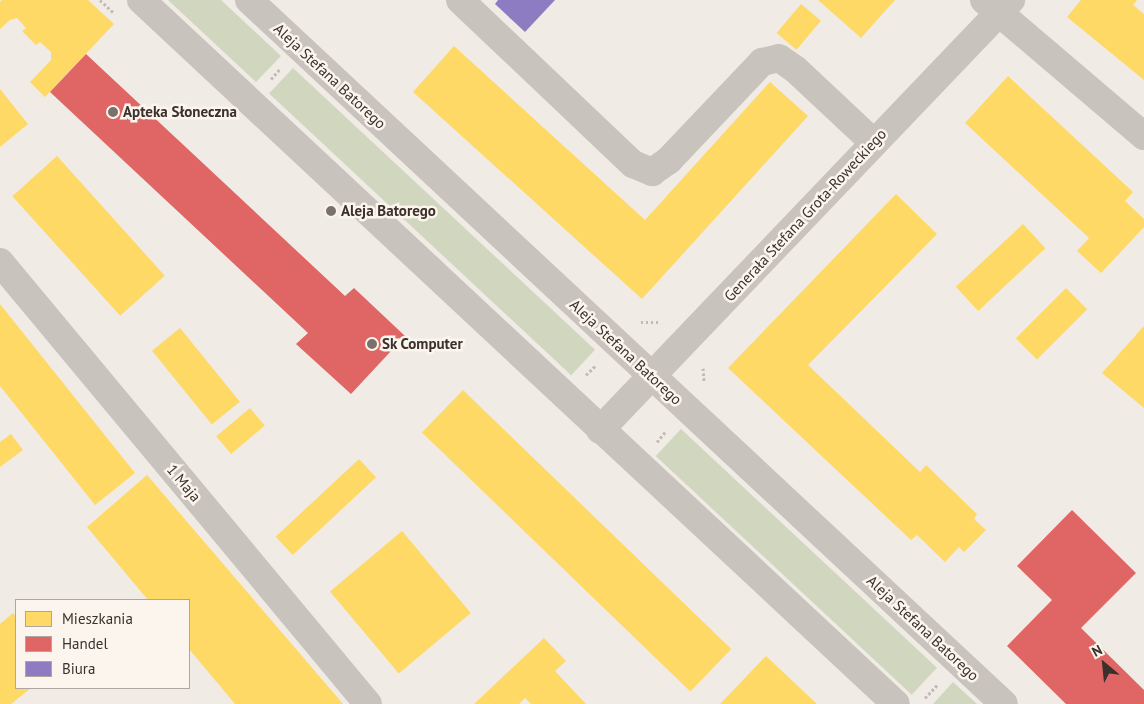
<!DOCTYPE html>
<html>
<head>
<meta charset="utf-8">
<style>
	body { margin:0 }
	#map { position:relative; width:1144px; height:704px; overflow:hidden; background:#f0ebe5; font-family:"PT Sans",sans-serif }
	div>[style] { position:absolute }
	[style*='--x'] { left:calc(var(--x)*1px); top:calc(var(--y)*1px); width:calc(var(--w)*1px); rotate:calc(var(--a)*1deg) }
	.green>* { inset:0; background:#d1d6bf; transform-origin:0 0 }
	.homes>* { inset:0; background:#ffd966; transform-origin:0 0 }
	.shops>* { inset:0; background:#e06666 }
	.offices>* { inset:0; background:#8e7cc3 }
	.path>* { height:3px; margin-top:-1.5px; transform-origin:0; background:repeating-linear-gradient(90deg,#c2bbb6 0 2.5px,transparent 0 5px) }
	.minor>* { height:28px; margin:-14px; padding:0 14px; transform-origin:14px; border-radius:14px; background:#c9c3be }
	.dots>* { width:14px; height:14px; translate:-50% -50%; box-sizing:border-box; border:2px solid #fbf5ee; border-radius:50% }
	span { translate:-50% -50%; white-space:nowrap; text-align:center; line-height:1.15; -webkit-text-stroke:5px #fbf5ee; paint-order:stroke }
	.street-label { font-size:15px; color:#3b302b }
	.poi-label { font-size:15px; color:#3b302b; font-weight:700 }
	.left { translate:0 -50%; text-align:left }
	.legend { position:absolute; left:15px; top:599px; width:175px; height:90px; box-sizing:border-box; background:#fbf5ee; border:1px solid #aea6a0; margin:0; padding:6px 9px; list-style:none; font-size:15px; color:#3b302b }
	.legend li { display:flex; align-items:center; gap:10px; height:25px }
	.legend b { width:25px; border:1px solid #aea6a0 }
	.north { position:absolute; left:1079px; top:639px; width:50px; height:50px; -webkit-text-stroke:4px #fbf5ee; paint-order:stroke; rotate:332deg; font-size:14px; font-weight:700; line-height:20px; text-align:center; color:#3b302b }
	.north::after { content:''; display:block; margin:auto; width:18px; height:22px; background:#3b302b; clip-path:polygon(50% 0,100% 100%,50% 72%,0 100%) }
</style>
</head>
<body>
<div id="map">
	<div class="green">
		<div style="clip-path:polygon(168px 0,221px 0,281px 56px,256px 82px)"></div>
		<div style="left:293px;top:68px;width:413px;height:35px;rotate:43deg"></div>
		<div style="left:681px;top:429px;width:350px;height:37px;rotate:43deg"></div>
		<div style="clip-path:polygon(953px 682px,977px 704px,933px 704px)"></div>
	</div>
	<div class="homes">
		<div style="clip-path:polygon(2px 0,88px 0,114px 24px,45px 97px,30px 82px,51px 60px,51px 52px,40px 42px,36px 45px,22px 31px,26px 28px,17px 18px,10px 20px,0 29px,0 2px)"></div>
		<div style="clip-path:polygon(818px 0,895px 0,861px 38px)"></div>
		<div style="clip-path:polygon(1081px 0,1137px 0,1133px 5px,1144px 14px,1144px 80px,1067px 17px)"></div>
		<div style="left:801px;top:4px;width:26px;height:38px;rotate:40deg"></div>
		<div style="clip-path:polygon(454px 46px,645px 220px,770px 82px,808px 116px,642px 299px,413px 92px)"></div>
		<div style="clip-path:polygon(1008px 76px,1133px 192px,1125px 201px,1144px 219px,1144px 227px,1101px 273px,1077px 251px,1089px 238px,965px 123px)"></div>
		<div style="clip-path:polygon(0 89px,28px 124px,0 147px)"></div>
		<div style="left:57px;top:156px;width:161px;height:60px;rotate:48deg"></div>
		<div style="clip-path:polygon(896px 194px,937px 234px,808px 365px,920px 472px,926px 465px,977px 514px,974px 519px,986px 530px,964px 552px,959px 547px,945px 562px,917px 535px,911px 540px,728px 368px)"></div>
		<div style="left:1023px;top:224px;width:33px;height:92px;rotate:47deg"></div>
		<div style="left:1066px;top:288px;width:30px;height:71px;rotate:45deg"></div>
		<div style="clip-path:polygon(0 304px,135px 473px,95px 505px,0 386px)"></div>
		<div style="clip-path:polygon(1144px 326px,1144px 408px,1102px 373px)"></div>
		<div style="left:180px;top:328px;width:95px;height:36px;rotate:51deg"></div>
		<div style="left:463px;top:390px;width:373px;height:59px;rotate:44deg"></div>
		<div style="left:250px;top:408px;width:23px;height:44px;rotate:50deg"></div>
		<div style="clip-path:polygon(11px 434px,23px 450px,0 467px,0 442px)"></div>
		<div style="left:359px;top:459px;width:25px;height:114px;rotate:47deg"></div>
		<div style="clip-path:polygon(147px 475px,343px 704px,235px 704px,189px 649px,189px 600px,148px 600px,87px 527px)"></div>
		<div style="left:402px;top:531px;width:107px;height:94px;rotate:50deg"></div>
		<div style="clip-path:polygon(13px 613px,16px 617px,16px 688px,31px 688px,11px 704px,0 704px,0 624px)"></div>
		<div style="clip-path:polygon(544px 638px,566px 661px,555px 671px,586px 704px,531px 704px,525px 698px,519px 704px,474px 704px)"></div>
		<div style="clip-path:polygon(766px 656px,817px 704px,720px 704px)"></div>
	</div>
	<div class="shops">
		<div style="clip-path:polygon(86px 54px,345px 296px,354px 288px,405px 336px,351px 394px,296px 344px,308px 333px,50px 92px)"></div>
		<div style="clip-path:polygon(1072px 510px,1136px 573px,1081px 628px,1144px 690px,1144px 704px,1066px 704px,1007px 646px,1052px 600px,1017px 566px)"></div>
	</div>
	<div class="offices">
		<div style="clip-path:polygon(498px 0,555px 0,525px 32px,495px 4px)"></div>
	</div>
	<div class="path">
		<div style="--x:100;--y:0;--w:18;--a:43"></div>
		<div style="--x:271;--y:79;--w:13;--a:-48"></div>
		<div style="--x:641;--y:322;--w:19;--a:0"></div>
		<div style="--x:703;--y:368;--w:13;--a:86"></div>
		<div style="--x:586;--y:375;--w:14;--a:-45"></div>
		<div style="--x:657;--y:442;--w:14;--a:-51"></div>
		<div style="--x:925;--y:698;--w:19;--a:-47"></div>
	</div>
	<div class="minor">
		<div style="--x:141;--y:0;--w:1032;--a:43"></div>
		<div style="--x:249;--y:0;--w:1032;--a:43"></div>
		<div style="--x:460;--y:0;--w:238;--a:43.5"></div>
		<div style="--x:633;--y:164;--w:21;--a:23"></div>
		<div style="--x:652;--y:172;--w:21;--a:-35"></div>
		<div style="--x:669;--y:160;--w:135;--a:-46.5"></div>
		<div style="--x:762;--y:62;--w:17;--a:-13"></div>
		<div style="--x:779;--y:58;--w:19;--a:35"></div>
		<div style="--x:795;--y:69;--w:107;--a:43.1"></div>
		<div style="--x:984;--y:0;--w:210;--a:40.4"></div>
		<div style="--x:0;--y:262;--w:575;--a:50.22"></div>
		<div style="--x:600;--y:430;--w:595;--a:-46.29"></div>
	</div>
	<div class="dots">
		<div style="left:113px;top:112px;background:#7a716c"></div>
		<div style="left:331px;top:211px;background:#7a716c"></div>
		<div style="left:372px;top:344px;background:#7a716c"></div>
	</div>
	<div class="street-label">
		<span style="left:330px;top:76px;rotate:43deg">Aleja Stefana Batorego</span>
		<span style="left:805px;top:215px;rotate:-47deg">Generała Stefana Grota-Roweckiego</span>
		<span style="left:626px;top:352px;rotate:43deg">Aleja Stefana Batorego</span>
		<span style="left:184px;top:483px;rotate:50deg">1 Maja</span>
		<span style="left:923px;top:628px;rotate:43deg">Aleja Stefana Batorego</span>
	</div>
	<div class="poi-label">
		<span class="left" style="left:123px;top:112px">Apteka Słoneczna</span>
		<span class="left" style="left:341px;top:211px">Aleja Batorego</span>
		<span class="left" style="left:382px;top:344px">Sk Computer</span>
	</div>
	<ul class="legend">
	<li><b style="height:14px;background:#ffd966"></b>Mieszkania</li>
	<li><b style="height:14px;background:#e06666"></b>Handel</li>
	<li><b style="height:14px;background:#8e7cc3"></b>Biura</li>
	</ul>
	<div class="north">N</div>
</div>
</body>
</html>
